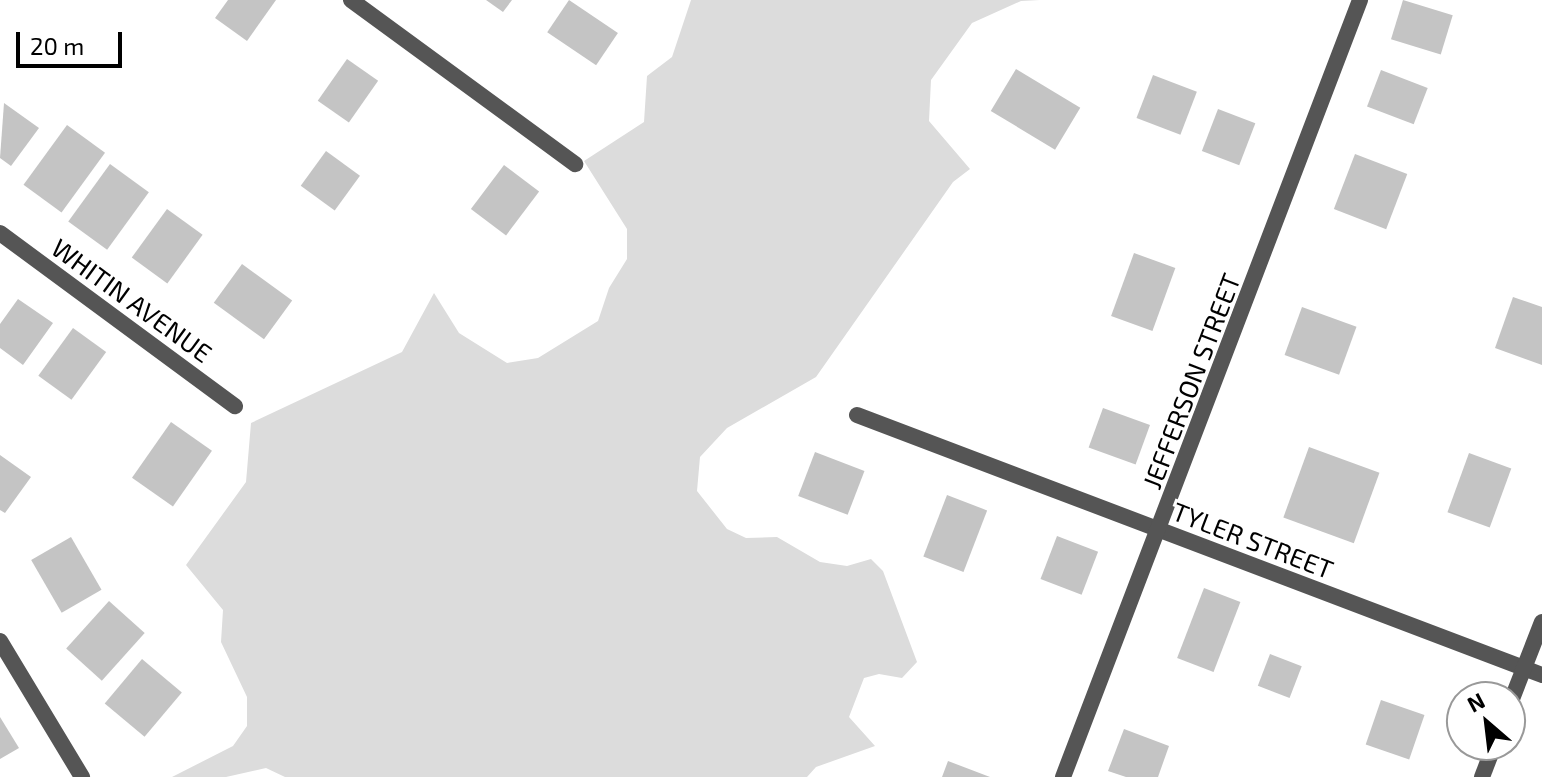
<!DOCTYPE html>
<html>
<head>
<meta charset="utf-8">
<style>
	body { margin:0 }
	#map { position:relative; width:1542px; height:777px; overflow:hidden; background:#fff; font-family:"Exo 2",sans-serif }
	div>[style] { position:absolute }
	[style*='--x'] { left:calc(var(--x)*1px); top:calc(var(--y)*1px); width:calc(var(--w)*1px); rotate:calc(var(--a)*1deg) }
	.green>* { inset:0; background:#dcdcdc }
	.building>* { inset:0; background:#c4c4c4; transform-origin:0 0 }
	.street>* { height:16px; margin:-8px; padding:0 8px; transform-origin:8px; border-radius:8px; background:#555 }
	span { translate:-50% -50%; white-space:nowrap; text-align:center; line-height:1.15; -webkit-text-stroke:6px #fff; paint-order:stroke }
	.street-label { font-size:26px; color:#000 }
	.north { position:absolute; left:1446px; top:681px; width:80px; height:80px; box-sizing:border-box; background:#fff; border:2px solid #999; border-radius:50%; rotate:332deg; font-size:22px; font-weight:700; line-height:32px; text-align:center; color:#000 }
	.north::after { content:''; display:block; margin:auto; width:28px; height:36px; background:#000; clip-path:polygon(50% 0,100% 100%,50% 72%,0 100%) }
	.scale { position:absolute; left:16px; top:32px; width:106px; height:36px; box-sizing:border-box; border:4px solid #000; border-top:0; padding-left:10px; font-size:24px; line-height:28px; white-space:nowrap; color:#000; -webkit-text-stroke:6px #fff; paint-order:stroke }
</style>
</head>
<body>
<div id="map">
	<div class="green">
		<div style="clip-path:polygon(691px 0,1040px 0,1021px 1px,972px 23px,931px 80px,929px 121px,970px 169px,953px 182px,816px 377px,727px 428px,700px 457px,697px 491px,727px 529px,746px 538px,777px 537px,820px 562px,847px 566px,871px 559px,883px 571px,917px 662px,902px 678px,879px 674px,864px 678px,849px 717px,875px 746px,816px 767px,807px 777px,285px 777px,266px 768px,226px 777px,172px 777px,233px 746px,247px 726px,247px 697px,221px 642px,223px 610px,186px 565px,246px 482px,251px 423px,402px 352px,434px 293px,459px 333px,507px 363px,538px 358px,598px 321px,609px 288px,627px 259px,627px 229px,584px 161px,644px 122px,647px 76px,672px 57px)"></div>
	</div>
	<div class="building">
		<div style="clip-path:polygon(228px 0,276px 0,247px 41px,215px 18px)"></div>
		<div style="clip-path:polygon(486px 0,512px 0,503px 12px)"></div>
		<div style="left:569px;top:0;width:59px;height:39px;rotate:34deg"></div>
		<div style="left:1403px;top:0;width:52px;height:41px;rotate:17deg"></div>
		<div style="left:347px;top:59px;width:38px;height:51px;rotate:35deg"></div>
		<div style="left:1016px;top:69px;width:75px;height:49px;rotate:31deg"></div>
		<div style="left:1381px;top:70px;width:50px;height:39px;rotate:21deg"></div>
		<div style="left:1153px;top:75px;width:47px;height:46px;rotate:21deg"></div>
		<div style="clip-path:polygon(4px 103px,39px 128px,11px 166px,0 158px)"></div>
		<div style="left:1218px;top:109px;width:40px;height:45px;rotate:21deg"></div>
		<div style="left:67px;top:125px;width:47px;height:74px;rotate:36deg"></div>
		<div style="left:326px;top:151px;width:42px;height:43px;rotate:36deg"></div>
		<div style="left:1355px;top:154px;width:56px;height:59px;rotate:21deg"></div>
		<div style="left:110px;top:164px;width:48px;height:71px;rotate:36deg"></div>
		<div style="left:504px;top:165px;width:44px;height:55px;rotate:37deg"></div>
		<div style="left:167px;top:209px;width:44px;height:60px;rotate:36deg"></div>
		<div style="left:1134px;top:253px;width:44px;height:67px;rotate:20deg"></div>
		<div style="left:242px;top:264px;width:62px;height:48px;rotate:36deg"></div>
		<div style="clip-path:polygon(1513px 297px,1542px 307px,1542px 365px,1495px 348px)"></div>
		<div style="clip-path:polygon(18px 299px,53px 323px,23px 365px,0 348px,0 324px)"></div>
		<div style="left:1302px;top:307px;width:58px;height:51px;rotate:20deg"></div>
		<div style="left:73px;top:328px;width:41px;height:59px;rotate:36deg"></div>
		<div style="left:1103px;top:408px;width:50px;height:42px;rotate:20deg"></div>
		<div style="left:171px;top:422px;width:50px;height:68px;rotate:35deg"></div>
		<div style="left:1309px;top:447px;width:75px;height:75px;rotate:20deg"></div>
		<div style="left:815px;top:452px;width:53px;height:47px;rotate:21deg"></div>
		<div style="left:1469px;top:453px;width:45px;height:63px;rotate:20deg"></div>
		<div style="clip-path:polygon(0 455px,31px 477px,5px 513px,0 510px)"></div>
		<div style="left:947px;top:495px;width:43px;height:66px;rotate:21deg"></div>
		<div style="left:1057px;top:536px;width:44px;height:46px;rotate:21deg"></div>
		<div style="left:71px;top:537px;width:61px;height:46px;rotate:60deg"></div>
		<div style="left:1204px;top:588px;width:39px;height:75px;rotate:21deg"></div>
		<div style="left:109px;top:601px;width:48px;height:64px;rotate:42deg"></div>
		<div style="left:1270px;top:654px;width:34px;height:34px;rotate:21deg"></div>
		<div style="left:142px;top:659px;width:52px;height:58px;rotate:40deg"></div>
		<div style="left:1381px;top:700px;width:46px;height:47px;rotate:19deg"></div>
		<div style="clip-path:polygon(0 717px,19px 748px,0 759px)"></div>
		<div style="clip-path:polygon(1124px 729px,1169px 746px,1158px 777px,1126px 777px,1108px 771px)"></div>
		<div style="clip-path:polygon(948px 761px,990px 777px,942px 777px)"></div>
	</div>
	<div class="street">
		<div style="--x:351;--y:0;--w:278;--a:36.2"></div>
		<div style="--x:0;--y:233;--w:292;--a:36.4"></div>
		<div style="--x:857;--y:415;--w:733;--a:20.78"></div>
		<div style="--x:0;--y:641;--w:159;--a:58.9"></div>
		<div style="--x:1510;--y:704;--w:88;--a:-68.7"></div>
		<div style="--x:1063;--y:777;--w:832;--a:-69.08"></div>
		<div style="--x:1482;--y:777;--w:34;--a:-69"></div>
	</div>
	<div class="street-label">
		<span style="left:132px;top:300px;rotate:36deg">WHITIN AVENUE</span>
		<span style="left:1191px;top:381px;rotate:-69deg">JEFFERSON STREET</span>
		<span style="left:1253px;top:540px;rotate:21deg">TYLER STREET</span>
	</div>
	<div class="north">N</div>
	<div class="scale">20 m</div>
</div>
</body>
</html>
